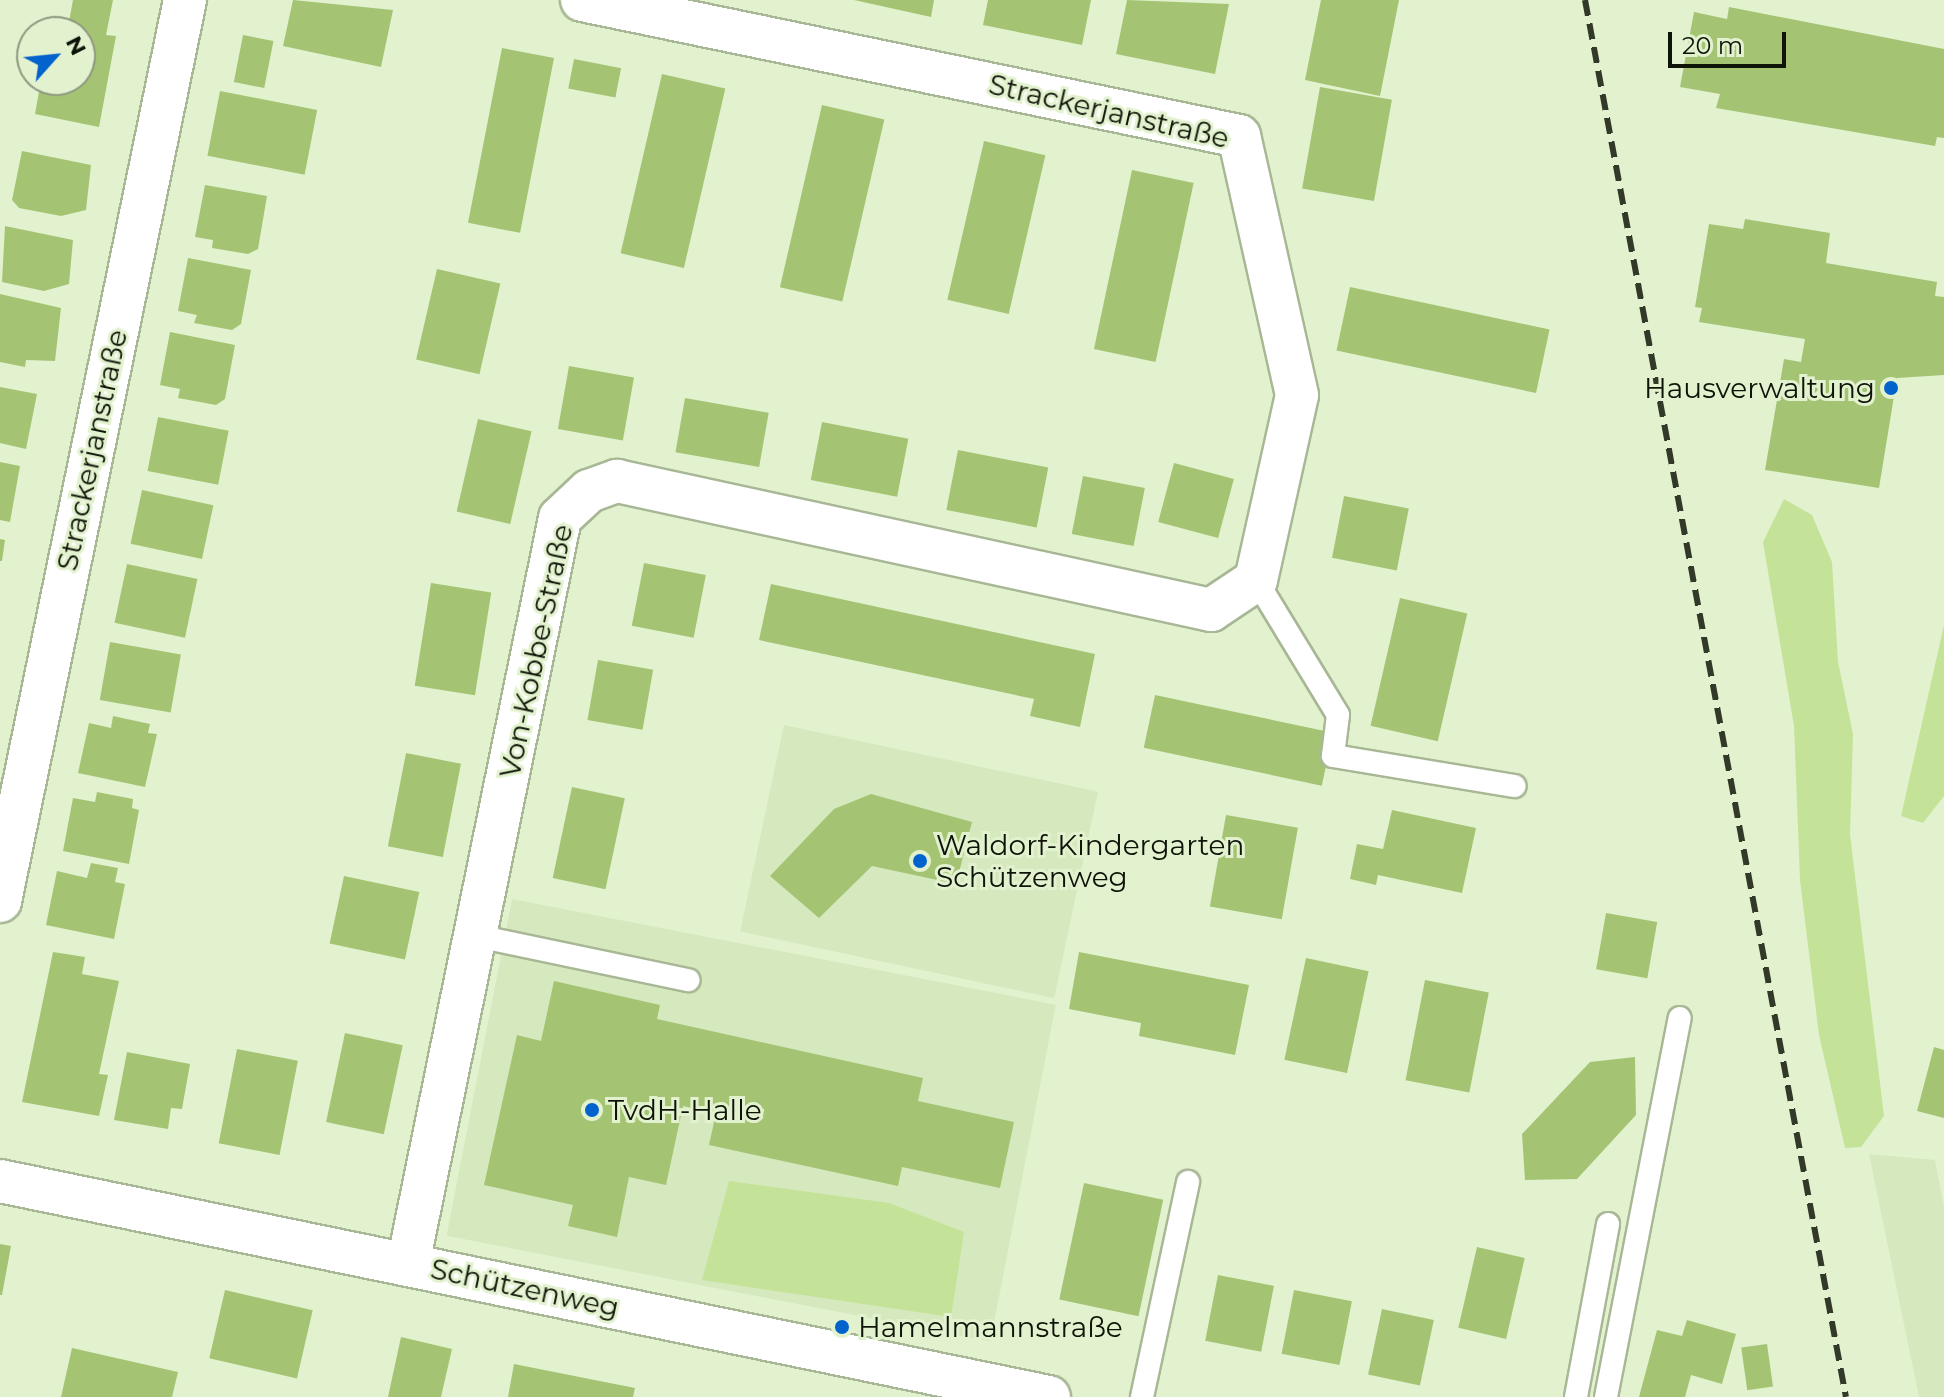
<!DOCTYPE html>
<html>
<head>
<meta charset="utf-8">
<style>
	body { margin:0 }
	#map { position:relative; width:1944px; height:1397px; overflow:hidden; background:#e2f2cf; font-family:Montserrat,sans-serif }
	div>[style] { position:absolute }
	[style*='--x'] { left:calc(var(--x)*1px); top:calc(var(--y)*1px); width:calc(var(--w)*1px); rotate:calc(var(--a)*1deg) }
	.built>* { inset:0; background:#d6e8bd; transform-origin:0 0 }
	.green>* { inset:0; background:#c4e398 }
	.building>* { inset:0; background:#a4c474; transform-origin:0 0 }
	.roads { filter:drop-shadow(2px 0 #a8b795) drop-shadow(-2px 0 #a8b795) drop-shadow(0 2px #a8b795) drop-shadow(0 -2px #a8b795) }
	.lane>* { height:22px; margin:-11px; padding:0 11px; transform-origin:11px; border-radius:11px; background:#fff }
	.street>* { height:42px; margin:-21px; padding:0 21px; transform-origin:21px; border-radius:21px; background:#fff }
	.rail>* { height:6px; margin-top:-3px; transform-origin:0; background:repeating-linear-gradient(90deg,#323929 0 16px,transparent 0 24px) }
	.dots>* { width:22px; height:22px; translate:-50% -50%; box-sizing:border-box; border:4px solid #e2f2cf; border-radius:50% }
	span { translate:-50% -50%; white-space:nowrap; text-align:center; line-height:1.15; -webkit-text-stroke:6px #e2f2cf; paint-order:stroke }
	.street-label { font-size:28px; color:#0f1408 }
	.poi-label { font-size:28px; color:#0f1408 }
	.right { translate:-100% -50%; text-align:right }
	.left { translate:0 -50%; text-align:left }
	.north { position:absolute; left:16px; top:16px; width:80px; height:80px; box-sizing:border-box; background:#e2f2cf; border:2px solid #8e997f; border-radius:50%; rotate:63deg; font-size:22px; font-weight:700; line-height:32px; text-align:center; color:#0f1408 }
	.north::after { content:''; display:block; margin:auto; width:28px; height:36px; background:#0263cc; clip-path:polygon(50% 0,100% 100%,50% 72%,0 100%) }
	.scale { position:absolute; left:1668px; top:32px; width:118px; height:36px; box-sizing:border-box; border:4px solid #0f1408; border-top:0; padding-left:10px; font-size:24px; line-height:28px; white-space:nowrap; color:#0f1408; -webkit-text-stroke:6px #e2f2cf; paint-order:stroke }
</style>
</head>
<body>
<div id="map">
	<div class="built">
		<div style="left:784px;top:725px;width:321px;height:211px;rotate:12deg"></div>
		<div style="left:512px;top:899px;width:554px;height:343px;rotate:11deg"></div>
		<div style="clip-path:polygon(1869px 1154px,1935px 1160px,1944px 1207px,1944px 1397px,1919px 1397px)"></div>
	</div>
	<div class="green">
		<div style="clip-path:polygon(1784px 499px,1812px 515px,1832px 562px,1838px 662px,1853px 734px,1850px 834px,1884px 1116px,1861px 1147px,1845px 1148px,1819px 1035px,1800px 880px,1794px 726px,1763px 542px)"></div>
		<div style="clip-path:polygon(1944px 625px,1944px 796px,1923px 823px,1901px 816px)"></div>
		<div style="clip-path:polygon(729px 1181px,889px 1203px,964px 1232px,951px 1317px,702px 1280px)"></div>
	</div>
	<div class="building">
		<div style="clip-path:polygon(73px 0,113px 0,106px 35px,116px 36px,99px 127px,35px 114px,40px 86px,80px 80px,80px 32px,57px 32px,68px 27px)"></div>
		<div style="clip-path:polygon(293px 0,393px 10px,381px 67px,283px 46px)"></div>
		<div style="clip-path:polygon(854px 0,934px 0,931px 17px)"></div>
		<div style="clip-path:polygon(988px 0,1091px 0,1082px 45px,983px 25px)"></div>
		<div style="clip-path:polygon(1127px 0,1229px 4px,1215px 74px,1116px 54px)"></div>
		<div style="clip-path:polygon(1321px 0,1399px 0,1380px 96px,1305px 80px)"></div>
		<div style="clip-path:polygon(1729px 7px,1944px 49px,1944px 138px,1937px 137px,1935px 146px,1716px 108px,1720px 94px,1680px 87px,1694px 12px,1727px 19px)"></div>
		<div style="left:243px;top:35px;width:31px;height:48px;rotate:11deg"></div>
		<div style="left:502px;top:48px;width:53px;height:178px;rotate:11deg"></div>
		<div style="left:574px;top:59px;width:48px;height:30px;rotate:11deg"></div>
		<div style="left:662px;top:74px;width:65px;height:184px;rotate:13deg"></div>
		<div style="left:1320px;top:87px;width:73px;height:103px;rotate:10deg"></div>
		<div style="left:220px;top:91px;width:99px;height:66px;rotate:11deg"></div>
		<div style="left:822px;top:105px;width:64px;height:187px;rotate:13deg"></div>
		<div style="left:984px;top:141px;width:63px;height:163px;rotate:13deg"></div>
		<div style="clip-path:polygon(22px 151px,91px 165px,86px 210px,61px 216px,19px 208px,12px 200px)"></div>
		<div style="left:1132px;top:170px;width:63px;height:183px;rotate:12deg"></div>
		<div style="clip-path:polygon(205px 185px,267px 196px,258px 249px,248px 254px,212px 248px,213px 240px,195px 237px)"></div>
		<div style="clip-path:polygon(1745px 219px,1830px 233px,1826px 263px,1937px 282px,1935px 296px,1944px 297px,1944px 375px,1897px 378px,1879px 488px,1765px 470px,1784px 359px,1801px 362px,1805px 339px,1699px 322px,1702px 308px,1695px 307px,1709px 224px,1743px 229px)"></div>
		<div style="clip-path:polygon(5px 226px,73px 240px,69px 284px,44px 291px,2px 282px)"></div>
		<div style="clip-path:polygon(188px 258px,251px 270px,241px 324px,232px 330px,194px 323px,197px 315px,178px 311px)"></div>
		<div style="left:437px;top:269px;width:65px;height:93px;rotate:13deg"></div>
		<div style="left:1350px;top:287px;width:204px;height:65px;rotate:12deg"></div>
		<div style="clip-path:polygon(0 294px,61px 308px,55px 361px,26px 360px,25px 367px,0 362px)"></div>
		<div style="clip-path:polygon(170px 332px,235px 345px,225px 399px,216px 405px,178px 398px,180px 389px,160px 385px)"></div>
		<div style="left:569px;top:366px;width:66px;height:64px;rotate:10deg"></div>
		<div style="clip-path:polygon(0 387px,37px 394px,26px 449px,0 443px)"></div>
		<div style="left:685px;top:398px;width:85px;height:55px;rotate:10deg"></div>
		<div style="left:158px;top:417px;width:72px;height:55px;rotate:11deg"></div>
		<div style="left:478px;top:419px;width:55px;height:95px;rotate:13deg"></div>
		<div style="left:822px;top:422px;width:88px;height:59px;rotate:11deg"></div>
		<div style="left:958px;top:450px;width:92px;height:61px;rotate:11deg"></div>
		<div style="clip-path:polygon(0 462px,20px 466px,10px 522px,0 520px)"></div>
		<div style="left:1174px;top:463px;width:62px;height:61px;rotate:15deg"></div>
		<div style="left:1083px;top:476px;width:63px;height:59px;rotate:11deg"></div>
		<div style="left:142px;top:490px;width:73px;height:55px;rotate:12deg"></div>
		<div style="left:1344px;top:496px;width:66px;height:63px;rotate:11deg"></div>
		<div style="clip-path:polygon(0 539px,5px 540px,2px 561px,0 561px)"></div>
		<div style="left:644px;top:563px;width:63px;height:64px;rotate:11deg"></div>
		<div style="left:127px;top:564px;width:72px;height:60px;rotate:12deg"></div>
		<div style="left:431px;top:583px;width:61px;height:104px;rotate:9deg"></div>
		<div style="clip-path:polygon(771px 584px,1095px 654px,1080px 727px,1030px 716px,1034px 699px,759px 640px)"></div>
		<div style="left:1400px;top:598px;width:69px;height:131px;rotate:13deg"></div>
		<div style="left:110px;top:642px;width:72px;height:59px;rotate:10deg"></div>
		<div style="left:598px;top:660px;width:56px;height:61px;rotate:10deg"></div>
		<div style="left:1155px;top:695px;width:182px;height:54px;rotate:12deg"></div>
		<div style="clip-path:polygon(113px 716px,150px 724px,148px 733px,157px 734px,145px 787px,78px 773px,89px 723px,111px 728px)"></div>
		<div style="left:406px;top:753px;width:56px;height:95px;rotate:11deg"></div>
		<div style="left:572px;top:787px;width:54px;height:93px;rotate:12deg"></div>
		<div style="clip-path:polygon(97px 792px,133px 799px,132px 808px,139px 810px,129px 864px,63px 851px,73px 798px,95px 802px)"></div>
		<div style="clip-path:polygon(871px 794px,972px 822px,956px 884px,872px 866px,819px 918px,770px 876px,834px 809px)"></div>
		<div style="clip-path:polygon(1392px 810px,1476px 828px,1462px 893px,1378px 875px,1376px 885px,1350px 879px,1357px 844px,1383px 849px)"></div>
		<div style="left:1226px;top:815px;width:73px;height:93px;rotate:10deg"></div>
		<div style="clip-path:polygon(91px 863px,118px 868px,115px 882px,125px 884px,114px 939px,46px 925px,57px 871px,87px 878px)"></div>
		<div style="left:344px;top:876px;width:77px;height:69px;rotate:12deg"></div>
		<div style="left:1606px;top:913px;width:52px;height:57px;rotate:10deg"></div>
		<div style="clip-path:polygon(53px 952px,85px 957px,82px 974px,119px 981px,99px 1074px,108px 1075px,99px 1116px,22px 1102px)"></div>
		<div style="clip-path:polygon(1079px 952px,1249px 985px,1235px 1055px,1139px 1036px,1141px 1023px,1069px 1009px)"></div>
		<div style="left:1306px;top:958px;width:64px;height:104px;rotate:12deg"></div>
		<div style="left:1425px;top:980px;width:65px;height:102px;rotate:11deg"></div>
		<div style="clip-path:polygon(554px 981px,660px 1005px,657px 1019px,923px 1078px,918px 1101px,1014px 1122px,1000px 1188px,902px 1167px,898px 1186px,709px 1145px,716px 1113px,683px 1106px,666px 1185px,629px 1177px,617px 1237px,568px 1226px,573px 1205px,484px 1185px,517px 1035px,541px 1041px)"></div>
		<div style="left:345px;top:1033px;width:59px;height:91px;rotate:12deg"></div>
		<div style="clip-path:polygon(1934px 1047px,1944px 1050px,1944px 1118px,1917px 1111px)"></div>
		<div style="left:237px;top:1049px;width:62px;height:96px;rotate:11deg"></div>
		<div style="clip-path:polygon(127px 1052px,190px 1064px,182px 1109px,171px 1108px,168px 1129px,114px 1120px)"></div>
		<div style="clip-path:polygon(1635px 1057px,1636px 1115px,1577px 1179px,1525px 1180px,1522px 1134px,1590px 1062px)"></div>
		<div style="left:1084px;top:1183px;width:81px;height:119px;rotate:12deg"></div>
		<div style="clip-path:polygon(0 1244px,11px 1246px,2px 1295px,0 1295px)"></div>
		<div style="left:1477px;top:1247px;width:49px;height:83px;rotate:13deg"></div>
		<div style="left:1218px;top:1275px;width:57px;height:67px;rotate:11deg"></div>
		<div style="left:225px;top:1290px;width:90px;height:70px;rotate:13deg"></div>
		<div style="left:1294px;top:1290px;width:59px;height:65px;rotate:11deg"></div>
		<div style="left:1382px;top:1309px;width:53px;height:67px;rotate:12deg"></div>
		<div style="clip-path:polygon(1687px 1320px,1736px 1334px,1722px 1384px,1691px 1375px,1685px 1397px,1639px 1397px,1657px 1330px,1682px 1336px)"></div>
		<div style="clip-path:polygon(401px 1337px,452px 1349px,441px 1397px,388px 1397px)"></div>
		<div style="left:1767px;top:1344px;width:43px;height:26px;rotate:82deg"></div>
		<div style="clip-path:polygon(72px 1348px,178px 1372px,172px 1397px,61px 1397px)"></div>
		<div style="clip-path:polygon(514px 1364px,635px 1388px,633px 1397px,508px 1397px)"></div>
	</div>
	<div class="roads">
		<div class="lane">
			<div style="--x:1256;--y:580;--w:158;--a:58.7"></div>
			<div style="--x:1338;--y:715;--w:41;--a:97"></div>
			<div style="--x:1333;--y:756;--w:184;--a:9.4"></div>
			<div style="--x:477;--y:936;--w:216;--a:11.8"></div>
			<div style="--x:1142;--y:1397;--w:220;--a:-77.9"></div>
			<div style="--x:1576;--y:1397;--w:176;--a:-79.5"></div>
			<div style="--x:1606;--y:1397;--w:386;--a:-79"></div>
		</div>
		<div class="street">
			<div style="--x:0;--y:901;--w:920;--a:-78.4"></div>
			<div style="--x:0;--y:1181;--w:1071;--a:11.64"></div>
			<div style="--x:408;--y:1264;--w:761;--a:-78.48"></div>
			<div style="--x:560;--y:518;--w:40;--a:-43"></div>
			<div style="--x:589;--y:491;--w:30;--a:-20"></div>
			<div style="--x:617;--y:481;--w:608;--a:12.25"></div>
			<div style="--x:1211;--y:610;--w:54;--a:-33.7"></div>
			<div style="--x:1256;--y:580;--w:189;--a:-77.5"></div>
			<div style="--x:1297;--y:395;--w:265;--a:-102.6"></div>
			<div style="--x:1239;--y:136;--w:671;--a:-168.3"></div>
		</div>
	</div>
	<div class="rail">
		<div style="--x:1585;--y:0;--w:1421;--a:79.42"></div>
	</div>
	<div class="dots">
		<div style="left:1891px;top:388px;background:#0263cc"></div>
		<div style="left:920px;top:861px;background:#0263cc"></div>
		<div style="left:592px;top:1110px;background:#0263cc"></div>
		<div style="left:842px;top:1327px;background:#0263cc"></div>
	</div>
	<div class="street-label">
		<span style="left:1109px;top:111px;rotate:13deg">Strackerjanstraße</span>
		<span style="left:92px;top:450px;rotate:-78deg">Strackerjanstraße</span>
		<span style="left:536px;top:651px;rotate:-78deg">Von-Kobbe-Straße</span>
		<span style="left:525px;top:1288px;rotate:12deg">Schützenweg</span>
	</div>
	<div class="poi-label">
		<span class="right" style="left:1875px;top:388px">Hausverwaltung</span>
		<span class="left" style="left:936px;top:861px">Waldorf-Kindergarten<br>Schützenweg</span>
		<span class="left" style="left:608px;top:1110px">TvdH-Halle</span>
		<span class="left" style="left:858px;top:1327px">Hamelmannstraße</span>
	</div>
	<div class="north">N</div>
	<div class="scale">20 m</div>
</div>
</body>
</html>
